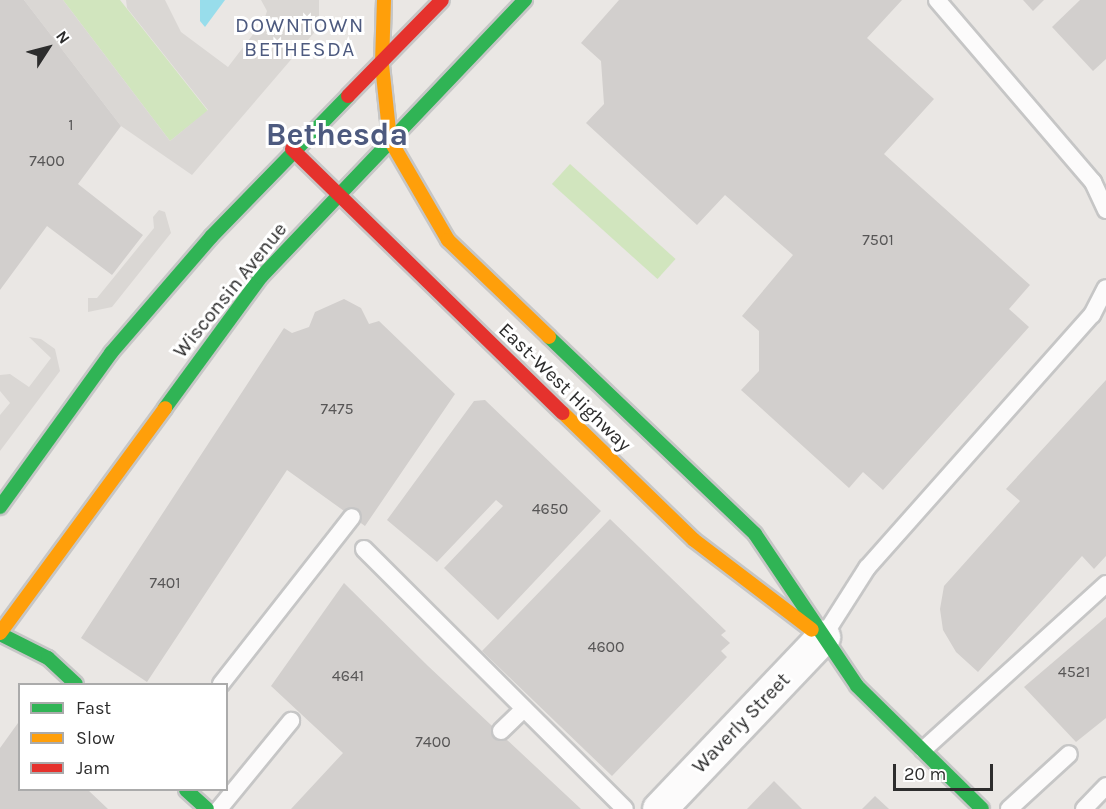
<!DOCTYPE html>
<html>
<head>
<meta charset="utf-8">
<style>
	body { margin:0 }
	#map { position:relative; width:1106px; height:809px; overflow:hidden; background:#eae7e4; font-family:Karla,sans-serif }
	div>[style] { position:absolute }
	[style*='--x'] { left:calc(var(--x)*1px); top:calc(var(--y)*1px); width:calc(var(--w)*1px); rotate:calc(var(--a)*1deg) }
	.green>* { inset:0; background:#d1e5be; transform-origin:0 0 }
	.plaza>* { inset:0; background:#dad7d4 }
	.water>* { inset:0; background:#98ddeb }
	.building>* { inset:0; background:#d2cfcd }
	.roads { filter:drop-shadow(2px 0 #c6c6c6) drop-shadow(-2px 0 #c6c6c6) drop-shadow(0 2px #c6c6c6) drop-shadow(0 -2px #c6c6c6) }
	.lane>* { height:16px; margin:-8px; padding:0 8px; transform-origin:8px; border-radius:8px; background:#fcfbfb }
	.street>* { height:33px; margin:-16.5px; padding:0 16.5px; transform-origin:16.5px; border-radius:16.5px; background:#fcfbfb }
	.fast>* { height:14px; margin:-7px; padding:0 7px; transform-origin:7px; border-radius:7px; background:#30b455 }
	.slow>* { height:14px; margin:-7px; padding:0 7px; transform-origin:7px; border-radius:7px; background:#ff9f0a }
	.jam>* { height:14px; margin:-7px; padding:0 7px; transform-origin:7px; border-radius:7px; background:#e5322d }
	span { translate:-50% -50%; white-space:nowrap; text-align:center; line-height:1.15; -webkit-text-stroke:6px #fff; paint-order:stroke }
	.number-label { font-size:16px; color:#575656 }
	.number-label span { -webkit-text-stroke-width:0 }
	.street-label { font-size:20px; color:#2d2d2d }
	.neighbourhood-label { font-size:21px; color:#4d5a7f; letter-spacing:1.5px }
	.town-label { font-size:32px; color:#4d5a7f; font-weight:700 }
	.legend { position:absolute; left:18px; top:683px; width:210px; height:108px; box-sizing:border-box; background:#fff; border:2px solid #ababab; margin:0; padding:8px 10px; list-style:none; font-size:18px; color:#2d2d2d }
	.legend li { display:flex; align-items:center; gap:12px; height:30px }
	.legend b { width:30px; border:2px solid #ababab }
	.north { position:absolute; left:18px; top:18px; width:60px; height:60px; -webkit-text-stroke:4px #fff; paint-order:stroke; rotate:54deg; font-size:16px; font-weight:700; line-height:24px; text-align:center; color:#2d2d2d }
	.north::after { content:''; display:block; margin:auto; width:21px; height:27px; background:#2d2d2d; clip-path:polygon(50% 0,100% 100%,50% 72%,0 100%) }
	.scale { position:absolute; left:893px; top:764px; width:100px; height:27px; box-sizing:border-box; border:3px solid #2d2d2d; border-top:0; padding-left:8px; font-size:18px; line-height:21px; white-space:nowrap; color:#2d2d2d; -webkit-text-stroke:4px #fff; paint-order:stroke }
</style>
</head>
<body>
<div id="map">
	<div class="green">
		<div style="clip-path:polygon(63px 0,120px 0,208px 111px,170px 141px)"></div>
		<div style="left:570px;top:164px;width:142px;height:27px;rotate:42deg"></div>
	</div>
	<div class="plaza">
		<div style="clip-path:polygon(24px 0,63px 0,170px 141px,208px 110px,127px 8px,126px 0,165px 0,181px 32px,228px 67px,264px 20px,267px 11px,261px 0,319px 0,319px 27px,192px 175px,121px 126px)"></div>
		<div style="clip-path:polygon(159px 210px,165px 212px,171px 233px,112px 307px,88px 312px,88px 298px,97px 298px,154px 228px,153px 217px)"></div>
		<div style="clip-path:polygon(29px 337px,41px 339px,55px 349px,60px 371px,0 451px,0 415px,10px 403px,0 391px,0 375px,10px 374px,29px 387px,51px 358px)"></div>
	</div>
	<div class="water">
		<div style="clip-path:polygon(200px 0,225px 0,205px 27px,200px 21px)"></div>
	</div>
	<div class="building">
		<div style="clip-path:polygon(0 0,24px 0,121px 126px,78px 184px,143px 235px,112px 275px,47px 226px,0 290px)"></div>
		<div style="clip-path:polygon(619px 0,902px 0,867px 38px,934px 99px,884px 154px,1030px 285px,1009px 309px,1029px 327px,883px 490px,863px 472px,849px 488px,741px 390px,759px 371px,759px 331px,742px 316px,793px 255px,725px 195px,697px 225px,586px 123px,604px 104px,601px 61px,581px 43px)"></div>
		<div style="clip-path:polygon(1023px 0,1044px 0,1033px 11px)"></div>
		<div style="clip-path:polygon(1080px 0,1106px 0,1106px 59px,1093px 71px,1052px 27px)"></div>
		<div style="clip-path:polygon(344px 299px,361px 308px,369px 324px,379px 321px,455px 394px,365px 526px,287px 470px,147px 682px,81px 638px,284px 328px,292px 333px,309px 327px,315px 312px)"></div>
		<div style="clip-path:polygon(1106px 380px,1106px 556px,1094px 569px,1082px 556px,978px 672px,956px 652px,943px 630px,940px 609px,944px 586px,1020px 501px,1006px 489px)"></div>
		<div style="clip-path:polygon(485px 400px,601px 511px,498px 620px,444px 568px,503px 506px,496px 500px,437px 562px,387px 520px,474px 401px)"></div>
		<div style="clip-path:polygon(610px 519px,726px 631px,721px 635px,730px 643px,721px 651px,727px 657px,612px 776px,482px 651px)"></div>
		<div style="clip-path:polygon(344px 583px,428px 666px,581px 809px,291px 809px,343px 753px,271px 686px)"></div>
		<div style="clip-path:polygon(1106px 617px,1106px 718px,1076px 742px,1024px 687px)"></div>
		<div style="clip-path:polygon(18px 723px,20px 790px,88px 790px,108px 809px,0 809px,0 748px)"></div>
		<div style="clip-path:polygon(774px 781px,802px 809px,747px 809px)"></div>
		<div style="clip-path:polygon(875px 796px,889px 809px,862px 809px)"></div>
	</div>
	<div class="roads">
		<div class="lane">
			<div style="--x:937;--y:0;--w:240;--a:49.4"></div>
			<div style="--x:1093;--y:182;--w:31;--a:65"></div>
			<div style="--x:364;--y:549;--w:368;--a:44.9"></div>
			<div style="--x:823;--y:637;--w:82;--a:-57.5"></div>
			<div style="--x:867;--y:568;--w:339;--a:-48.4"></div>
			<div style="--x:1092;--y:315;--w:30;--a:-63"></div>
			<div style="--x:221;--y:684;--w:212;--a:-51.9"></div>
			<div style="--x:501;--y:731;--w:32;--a:-44"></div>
			<div style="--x:923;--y:750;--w:247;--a:-42.2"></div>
			<div style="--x:219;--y:809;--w:114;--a:-50.7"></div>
			<div style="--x:1009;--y:809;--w:81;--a:-42.5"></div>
			<div style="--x:1084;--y:809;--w:32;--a:-46"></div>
		</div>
		<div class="street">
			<div style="--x:659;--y:809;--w:238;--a:-46.4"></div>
		</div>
		<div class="fast">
			<div style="--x:549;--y:337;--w:285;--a:43.7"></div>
			<div style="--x:755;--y:534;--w:183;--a:56.1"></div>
			<div style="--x:857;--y:686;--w:175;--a:44.5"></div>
			<div style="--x:165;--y:408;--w:162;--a:-53.8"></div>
			<div style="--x:261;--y:277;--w:383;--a:-46.4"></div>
			<div style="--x:0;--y:507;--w:190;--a:-54.2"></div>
			<div style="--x:111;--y:353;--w:153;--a:-49.2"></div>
			<div style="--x:211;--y:237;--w:197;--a:-45.8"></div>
			<div style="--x:0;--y:634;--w:54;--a:26.6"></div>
			<div style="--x:48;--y:658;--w:38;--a:43"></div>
			<div style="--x:186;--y:790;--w:28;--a:42"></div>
		</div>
		<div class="slow">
			<div style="--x:384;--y:0;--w:65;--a:91.8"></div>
			<div style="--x:382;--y:65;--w:75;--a:83.9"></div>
			<div style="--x:390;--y:140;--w:116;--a:59.9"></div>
			<div style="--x:448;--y:240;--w:140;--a:43.8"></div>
			<div style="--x:563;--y:413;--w:182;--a:44.1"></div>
			<div style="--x:694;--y:540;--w:148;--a:37.3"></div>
			<div style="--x:0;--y:633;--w:279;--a:-53.7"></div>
		</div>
		<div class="jam">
			<div style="--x:348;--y:96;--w:134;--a:-45.6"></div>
			<div style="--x:292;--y:149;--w:378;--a:44.3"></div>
		</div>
	</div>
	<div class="number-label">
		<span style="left:71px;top:125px">1</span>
		<span style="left:47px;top:161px">7400</span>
		<span style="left:878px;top:240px">7501</span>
		<span style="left:337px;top:409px">7475</span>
		<span style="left:550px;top:509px">4650</span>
		<span style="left:165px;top:583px">7401</span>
		<span style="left:606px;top:647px">4600</span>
		<span style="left:1074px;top:672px">4521</span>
		<span style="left:348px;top:676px">4641</span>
		<span style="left:433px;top:742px">7400</span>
	</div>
	<div class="street-label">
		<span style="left:230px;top:290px;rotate:-51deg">Wisconsin Avenue</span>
		<span style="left:565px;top:387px;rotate:44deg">East-West Highway</span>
		<span style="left:741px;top:723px;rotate:-46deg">Waverly Street</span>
	</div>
	<div class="neighbourhood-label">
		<span style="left:300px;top:37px">DOWNTOWN<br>BETHESDA</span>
	</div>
	<div class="town-label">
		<span style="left:337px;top:135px">Bethesda</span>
	</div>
	<ul class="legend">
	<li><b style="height:8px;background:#30b455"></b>Fast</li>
	<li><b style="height:8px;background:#ff9f0a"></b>Slow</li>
	<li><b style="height:8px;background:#e5322d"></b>Jam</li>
	</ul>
	<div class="north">N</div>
	<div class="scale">20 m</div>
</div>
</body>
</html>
